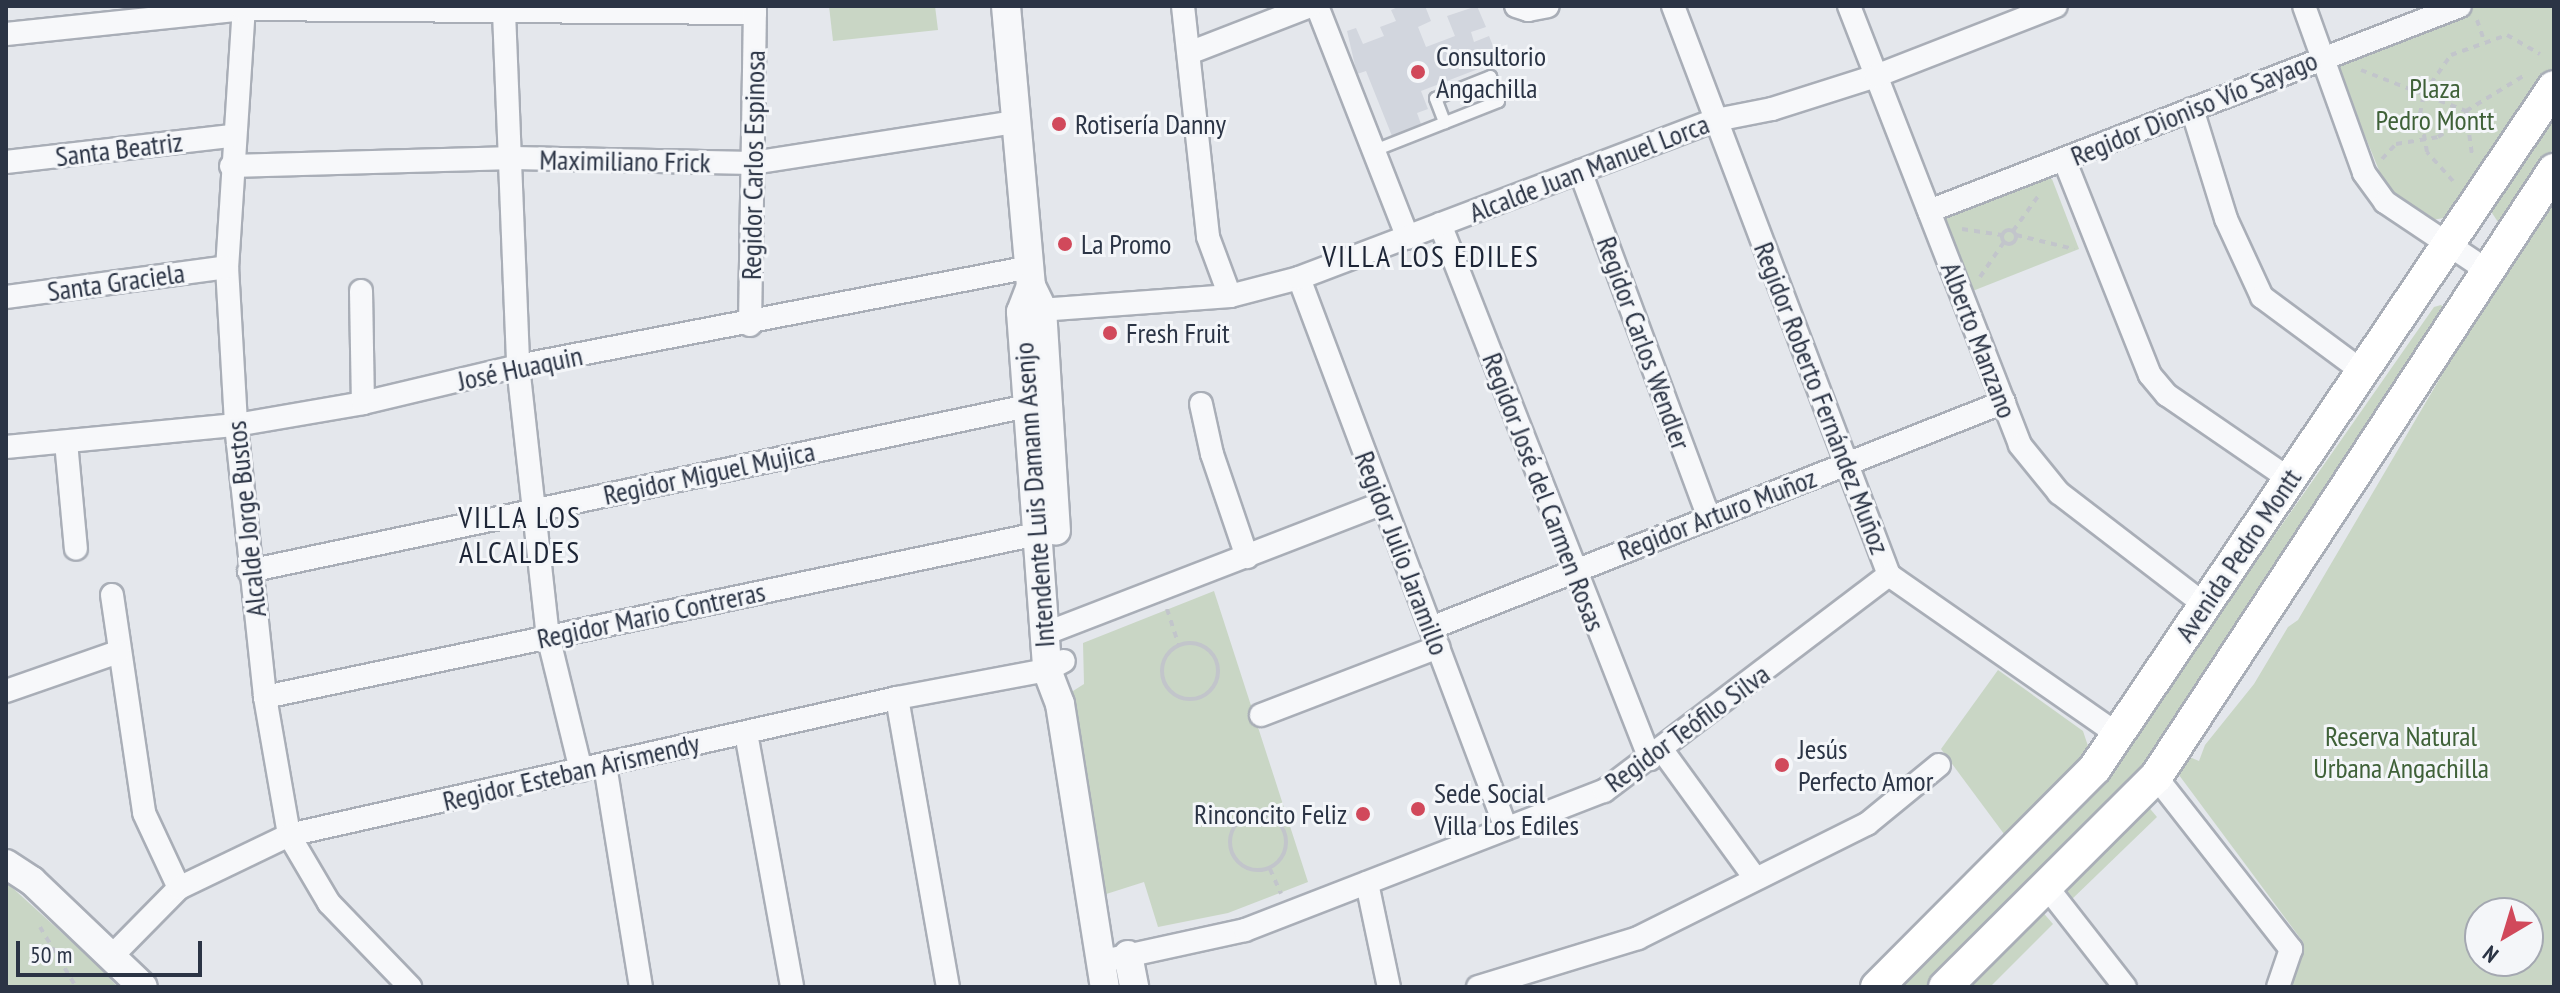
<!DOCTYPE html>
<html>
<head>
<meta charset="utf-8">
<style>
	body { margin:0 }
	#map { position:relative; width:2560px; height:993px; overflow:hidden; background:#e4e7ec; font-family:"PT Sans Narrow",sans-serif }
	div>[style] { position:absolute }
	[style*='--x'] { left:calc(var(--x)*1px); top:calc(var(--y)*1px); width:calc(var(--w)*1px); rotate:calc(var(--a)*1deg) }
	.built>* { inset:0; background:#d2d6de }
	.green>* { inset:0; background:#c9d6c5 }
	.path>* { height:4px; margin-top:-2px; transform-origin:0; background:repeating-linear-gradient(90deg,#c2c5cb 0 6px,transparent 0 12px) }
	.path>.ring { margin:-2px; padding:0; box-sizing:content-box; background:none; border:4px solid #c2c5cb; border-radius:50% }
	.roads { filter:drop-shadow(2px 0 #a9aeb7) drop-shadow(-2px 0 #a9aeb7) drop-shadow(0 2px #a9aeb7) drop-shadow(0 -2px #a9aeb7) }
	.service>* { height:11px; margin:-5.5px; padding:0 5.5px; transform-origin:5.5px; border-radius:5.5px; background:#f7f8fa }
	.minor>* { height:22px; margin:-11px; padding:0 11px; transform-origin:11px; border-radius:11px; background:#f7f8fa }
	.tertiary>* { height:28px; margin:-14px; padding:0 14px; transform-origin:14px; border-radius:14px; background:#f7f8fa }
	.secondary>* { height:32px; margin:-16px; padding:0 16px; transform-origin:16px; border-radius:16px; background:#fff }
	.dots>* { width:22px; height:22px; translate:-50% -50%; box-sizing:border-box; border:4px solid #f4f6f9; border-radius:50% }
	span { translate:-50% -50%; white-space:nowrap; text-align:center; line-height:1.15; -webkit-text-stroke:6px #f4f6f9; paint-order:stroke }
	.poi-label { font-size:28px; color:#2b3445 }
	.left { translate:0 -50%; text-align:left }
	.right { translate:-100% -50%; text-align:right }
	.park-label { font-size:28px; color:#3f6138 }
	.street-label { font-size:28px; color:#2b3445 }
	.neighbourhood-label { font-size:30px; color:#1d2536; letter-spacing:2px }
	.frame { position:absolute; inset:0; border:8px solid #2b3445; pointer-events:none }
	.north { position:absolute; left:2464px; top:897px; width:80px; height:80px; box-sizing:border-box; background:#f4f6f9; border:2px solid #a4a8b1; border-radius:50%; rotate:218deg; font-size:22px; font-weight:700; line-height:32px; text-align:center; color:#2b3445 }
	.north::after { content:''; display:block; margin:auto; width:28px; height:36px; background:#d1495b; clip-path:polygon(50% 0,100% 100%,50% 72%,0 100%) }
	.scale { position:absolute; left:16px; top:941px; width:186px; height:36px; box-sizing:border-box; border:4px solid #2b3445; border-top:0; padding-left:10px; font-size:24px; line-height:28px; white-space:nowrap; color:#2b3445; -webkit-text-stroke:6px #f4f6f9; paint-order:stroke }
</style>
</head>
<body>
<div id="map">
	<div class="built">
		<div style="clip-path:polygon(1400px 6px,1425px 6px,1431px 21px,1418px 27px,1426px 47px,1455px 36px,1447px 16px,1477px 6px,1486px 27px,1471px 32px,1474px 42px,1489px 36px,1499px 61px,1421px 91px,1428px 109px,1417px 113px,1421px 124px,1392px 136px,1366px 71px,1357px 74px,1347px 31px,1356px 28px,1363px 44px,1384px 36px,1380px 27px,1396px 21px,1391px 10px)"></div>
	</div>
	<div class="green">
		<div style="clip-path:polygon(829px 6px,935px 6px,938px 30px,833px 41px)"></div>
		<div style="clip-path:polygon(2475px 6px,2554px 6px,2554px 66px,2450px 217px,2432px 220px,2394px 197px,2385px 185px,2334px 60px)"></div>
		<div style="clip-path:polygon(2554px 117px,2554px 147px,2506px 218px,2498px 222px,2490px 210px)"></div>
		<div style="clip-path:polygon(2044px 175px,2052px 179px,2079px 249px,1965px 294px,1937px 220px)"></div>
		<div style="clip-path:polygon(evenodd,2554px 184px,2554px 987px,2288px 987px,2303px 942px,2176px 771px,2187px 756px,2199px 761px,2205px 745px,2254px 684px,2288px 627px,2298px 620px,2554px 184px,2480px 913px,2528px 913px,2528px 961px,2480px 961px,2480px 913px)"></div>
		<div style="clip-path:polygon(2441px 305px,2447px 310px,2143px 773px,1926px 987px,1897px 987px,2110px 771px,2434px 307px)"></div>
		<div style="clip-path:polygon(1214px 591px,1308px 882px,1228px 913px,1158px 927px,1144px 882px,1100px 896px,1062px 698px,1084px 684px,1083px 643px)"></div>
		<div style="clip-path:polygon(1998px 670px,2083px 731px,2088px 746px,2080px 767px,2007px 838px,1941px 749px)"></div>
		<div style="clip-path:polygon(2146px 804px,2157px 817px,2069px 902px,2062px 891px)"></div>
		<div style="clip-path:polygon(6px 882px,93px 961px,118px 987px,6px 987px)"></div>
		<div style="clip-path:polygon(2040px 909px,2053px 924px,1990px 987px,1962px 987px)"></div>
	</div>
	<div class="path">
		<div style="--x:2477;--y:20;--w:24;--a:71"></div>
		<div style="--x:2361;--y:70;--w:113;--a:21.3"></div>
		<div style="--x:2466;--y:111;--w:69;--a:-31.4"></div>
		<div style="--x:2466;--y:111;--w:44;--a:82.2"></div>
		<div style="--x:2382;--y:159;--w:21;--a:-47"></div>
		<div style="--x:2396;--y:144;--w:43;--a:-9.5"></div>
		<div style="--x:2438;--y:137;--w:34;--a:-34"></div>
		<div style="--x:2453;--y:181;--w:39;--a:-132"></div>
		<div style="--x:2427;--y:152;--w:39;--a:-100"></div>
		<div style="--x:2420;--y:114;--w:21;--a:-79"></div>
		<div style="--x:2424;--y:93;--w:47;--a:-54.6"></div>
		<div style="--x:2451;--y:55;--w:59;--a:-19.7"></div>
		<div style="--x:2507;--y:35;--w:38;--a:30"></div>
		<div style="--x:1962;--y:229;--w:40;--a:8.5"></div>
		<div class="ring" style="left:2002px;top:230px;width:10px;height:10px"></div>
		<div style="--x:2013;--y:231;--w:44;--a:-54.2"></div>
		<div style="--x:2016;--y:235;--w:60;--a:13.6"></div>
		<div style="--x:1980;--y:277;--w:42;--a:-55.6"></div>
		<div style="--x:1167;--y:609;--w:38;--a:72"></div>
		<div class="ring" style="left:1162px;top:643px;width:52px;height:52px"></div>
		<div class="ring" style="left:1230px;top:814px;width:52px;height:52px"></div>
		<div style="--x:1270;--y:869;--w:27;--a:66"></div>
		<div style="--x:40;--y:927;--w:70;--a:59"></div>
	</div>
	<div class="roads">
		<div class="service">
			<div style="--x:1374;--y:150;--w:133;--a:-21.6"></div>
			<div style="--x:1498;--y:101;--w:26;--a:-108"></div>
			<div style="--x:1490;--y:76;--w:59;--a:158.2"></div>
			<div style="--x:1435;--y:98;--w:26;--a:69"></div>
		</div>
		<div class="minor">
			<div style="--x:244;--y:6;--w:262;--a:93.7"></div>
			<div style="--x:227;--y:267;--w:158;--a:86.7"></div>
			<div style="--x:236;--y:425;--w:274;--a:83.9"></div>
			<div style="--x:265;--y:697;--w:140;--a:80.1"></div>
			<div style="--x:289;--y:835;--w:79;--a:59.5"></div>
			<div style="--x:329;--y:903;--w:117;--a:46"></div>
			<div style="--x:1183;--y:6;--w:232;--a:83.8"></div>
			<div style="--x:1208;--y:237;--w:63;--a:69.6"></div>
			<div style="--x:1317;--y:6;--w:249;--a:68.6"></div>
			<div style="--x:1516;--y:6;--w:13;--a:18"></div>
			<div style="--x:1528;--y:10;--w:20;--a:-11"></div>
			<div style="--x:1673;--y:6;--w:609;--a:69.21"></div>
			<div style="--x:1889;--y:575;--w:278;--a:34.9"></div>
			<div style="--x:1849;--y:6;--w:471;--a:68.7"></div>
			<div style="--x:2020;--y:445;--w:62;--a:50.9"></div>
			<div style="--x:2059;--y:493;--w:184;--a:37.5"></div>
			<div style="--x:2304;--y:6;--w:177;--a:70.2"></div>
			<div style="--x:2364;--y:173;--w:36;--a:54"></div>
			<div style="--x:2385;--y:202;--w:124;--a:33.8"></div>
			<div style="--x:504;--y:12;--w:354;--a:87.7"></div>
			<div style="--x:518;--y:366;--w:272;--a:83.7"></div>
			<div style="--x:548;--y:636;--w:138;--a:76.2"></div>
			<div style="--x:6;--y:34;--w:238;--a:-6"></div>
			<div style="--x:243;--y:9;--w:512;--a:0.45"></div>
			<div style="--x:1189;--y:53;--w:130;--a:-21.2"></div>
			<div style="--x:2192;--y:109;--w:115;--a:72.8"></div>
			<div style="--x:2226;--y:219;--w:86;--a:65.2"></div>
			<div style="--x:2262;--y:297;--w:124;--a:36.5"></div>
			<div style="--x:2064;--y:159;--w:232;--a:68.3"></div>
			<div style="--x:2150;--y:375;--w:26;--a:50"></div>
			<div style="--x:2167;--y:395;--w:148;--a:34.5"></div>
			<div style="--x:6;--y:162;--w:227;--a:-6.6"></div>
			<div style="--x:231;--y:166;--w:282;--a:-1.6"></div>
			<div style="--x:513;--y:158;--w:240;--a:1.2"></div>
			<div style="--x:753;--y:163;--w:266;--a:-8.9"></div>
			<div style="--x:1580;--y:171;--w:367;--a:69.6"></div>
			<div style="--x:1929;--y:211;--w:569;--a:-21.11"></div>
			<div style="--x:1440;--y:224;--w:575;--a:68.57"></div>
			<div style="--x:1299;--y:278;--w:588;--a:69.38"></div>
			<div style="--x:361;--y:291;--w:112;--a:89"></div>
			<div style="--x:6;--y:297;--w:223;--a:-7.7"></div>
			<div style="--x:1026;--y:311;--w:205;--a:-4.2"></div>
			<div style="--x:1230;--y:296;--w:71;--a:-14.6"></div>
			<div style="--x:1299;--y:278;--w:446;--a:-20.8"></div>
			<div style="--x:1716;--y:120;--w:57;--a:-11.1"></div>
			<div style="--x:1772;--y:109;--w:109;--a:-17.6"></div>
			<div style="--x:1876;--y:76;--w:193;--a:-21.3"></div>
			<div style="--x:750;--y:325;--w:319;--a:-89.1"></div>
			<div style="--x:1201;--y:404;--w:51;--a:77.6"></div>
			<div style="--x:1212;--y:454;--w:109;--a:71.2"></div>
			<div style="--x:66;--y:442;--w:107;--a:84.7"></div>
			<div style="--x:6;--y:447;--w:231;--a:-5.5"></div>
			<div style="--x:236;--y:425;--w:129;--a:-9.8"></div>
			<div style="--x:363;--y:403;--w:159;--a:-13.4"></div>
			<div style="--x:518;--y:366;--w:521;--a:-10.94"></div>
			<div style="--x:249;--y:571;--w:795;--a:-11.97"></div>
			<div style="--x:112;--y:595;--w:220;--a:81.6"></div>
			<div style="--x:144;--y:813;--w:83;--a:65"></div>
			<div style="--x:1431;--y:628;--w:616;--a:-21.53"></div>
			<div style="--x:1044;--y:634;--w:363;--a:-21.1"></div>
			<div style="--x:6;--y:691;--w:119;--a:-19.2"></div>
			<div style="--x:265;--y:697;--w:789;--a:-11.92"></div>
			<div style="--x:897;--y:698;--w:293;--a:80"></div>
			<div style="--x:1261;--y:715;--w:190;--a:-21"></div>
			<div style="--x:746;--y:733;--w:258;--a:79.7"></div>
			<div style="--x:1662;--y:750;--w:158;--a:54"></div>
			<div style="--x:605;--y:765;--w:225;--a:80.8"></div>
			<div style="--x:2156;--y:777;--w:219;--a:51.9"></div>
			<div style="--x:2291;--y:949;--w:40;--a:108.9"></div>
			<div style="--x:1367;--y:883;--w:106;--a:78.1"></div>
			<div style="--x:2046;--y:886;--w:128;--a:52"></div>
			<div style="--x:113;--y:955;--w:94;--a:-45.4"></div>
			<div style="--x:179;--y:888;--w:122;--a:-25.7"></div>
			<div style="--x:289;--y:835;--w:623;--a:-12.7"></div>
			<div style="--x:897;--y:698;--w:153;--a:-10.6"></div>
			<div style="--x:1047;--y:670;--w:19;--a:-28"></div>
			<div style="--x:1113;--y:959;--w:135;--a:-12.4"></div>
			<div style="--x:1245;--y:930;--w:385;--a:-21.2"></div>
			<div style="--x:1604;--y:791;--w:358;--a:-37.2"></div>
			<div style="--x:1478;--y:987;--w:167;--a:-17"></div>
			<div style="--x:1638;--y:938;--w:256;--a:-26.5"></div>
			<div style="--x:1867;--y:824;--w:93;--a:-39.3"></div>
		</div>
		<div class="tertiary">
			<div style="--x:1006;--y:6;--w:281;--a:84.9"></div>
			<div style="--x:1031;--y:286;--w:25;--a:64"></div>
			<div style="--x:1042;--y:309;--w:222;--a:86.4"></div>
			<div style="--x:1031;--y:286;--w:28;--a:111"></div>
			<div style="--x:1021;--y:312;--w:359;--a:85.8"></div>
			<div style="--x:1047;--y:670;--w:36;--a:69"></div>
			<div style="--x:1060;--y:704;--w:287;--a:81"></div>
			<div style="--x:6;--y:864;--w:31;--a:33"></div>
			<div style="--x:32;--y:881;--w:153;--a:43.7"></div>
			<div style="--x:1128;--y:955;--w:33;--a:79"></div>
		</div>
		<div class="secondary">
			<div style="--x:1877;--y:987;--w:309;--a:-45.1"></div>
			<div style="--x:2095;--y:768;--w:821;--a:-56.02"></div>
			<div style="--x:1945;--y:987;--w:298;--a:-44.9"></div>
			<div style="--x:2156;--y:777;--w:726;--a:-56.75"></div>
		</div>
	</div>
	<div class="dots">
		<div style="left:1418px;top:72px;background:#d1495b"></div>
		<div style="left:1059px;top:124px;background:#d1495b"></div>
		<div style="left:1065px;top:244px;background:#d1495b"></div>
		<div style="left:1110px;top:333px;background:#d1495b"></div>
		<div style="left:1782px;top:765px;background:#d1495b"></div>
		<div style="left:1418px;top:809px;background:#d1495b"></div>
		<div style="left:1363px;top:814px;background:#d1495b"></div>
	</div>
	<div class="poi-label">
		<span class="left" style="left:1436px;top:72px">Consultorio<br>Angachilla</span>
		<span class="left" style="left:1075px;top:124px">Rotisería Danny</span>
		<span class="left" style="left:1081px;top:244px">La Promo</span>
		<span class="left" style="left:1126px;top:333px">Fresh Fruit</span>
		<span class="left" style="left:1798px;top:765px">Jesús<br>Perfecto Amor</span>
		<span class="left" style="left:1434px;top:809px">Sede Social<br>Villa Los Ediles</span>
		<span class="right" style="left:1347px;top:814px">Rinconcito Feliz</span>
	</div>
	<div class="park-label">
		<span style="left:2435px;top:104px">Plaza<br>Pedro Montt</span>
		<span style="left:2401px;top:752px">Reserva Natural<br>Urbana Angachilla</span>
	</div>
	<div class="street-label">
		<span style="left:2194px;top:108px;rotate:-22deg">Regidor Dioniso Vío Sayago</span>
		<span style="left:119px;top:149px;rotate:-7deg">Santa Beatriz</span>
		<span style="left:625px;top:161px;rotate:1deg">Maximiliano Frick</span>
		<span style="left:753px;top:165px;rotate:-89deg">Regidor Carlos Espinosa</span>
		<span style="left:1589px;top:168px;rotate:-21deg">Alcalde Juan Manuel Lorca</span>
		<span style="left:116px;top:282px;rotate:-8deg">Santa Graciela</span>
		<span style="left:1979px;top:340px;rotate:69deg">Alberto Manzano</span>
		<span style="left:1644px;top:343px;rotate:70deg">Regidor Carlos Wendler</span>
		<span style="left:520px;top:368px;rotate:-12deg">José Huaquin</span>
		<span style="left:1822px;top:398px;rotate:69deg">Regidor Roberto Fernández Muñoz</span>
		<span style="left:709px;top:473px;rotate:-12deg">Regidor Miguel Mujica</span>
		<span style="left:1544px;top:492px;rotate:69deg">Regidor José del Carmen Rosas</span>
		<span style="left:1034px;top:495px;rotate:-94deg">Intendente Luis Damann Asenjo</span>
		<span style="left:1717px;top:514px;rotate:-21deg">Regidor Arturo Muñoz</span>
		<span style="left:246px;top:519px;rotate:-96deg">Alcalde Jorge Bustos</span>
		<span style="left:1402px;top:553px;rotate:69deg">Regidor Julio Jaramillo</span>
		<span style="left:2238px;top:555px;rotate:-56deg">Avenida Pedro Montt</span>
		<span style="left:651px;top:615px;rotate:-12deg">Regidor Mario Contreras</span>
		<span style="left:1687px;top:728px;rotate:-36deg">Regidor Teófilo Silva</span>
		<span style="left:571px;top:772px;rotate:-13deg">Regidor Esteban Arismendy</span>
	</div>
	<div class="neighbourhood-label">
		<span style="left:1431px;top:256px">VILLA LOS EDILES</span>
		<span style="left:520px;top:534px">VILLA LOS<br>ALCALDES</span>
	</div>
	<div class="frame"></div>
	<div class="north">N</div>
	<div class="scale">50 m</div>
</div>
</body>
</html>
